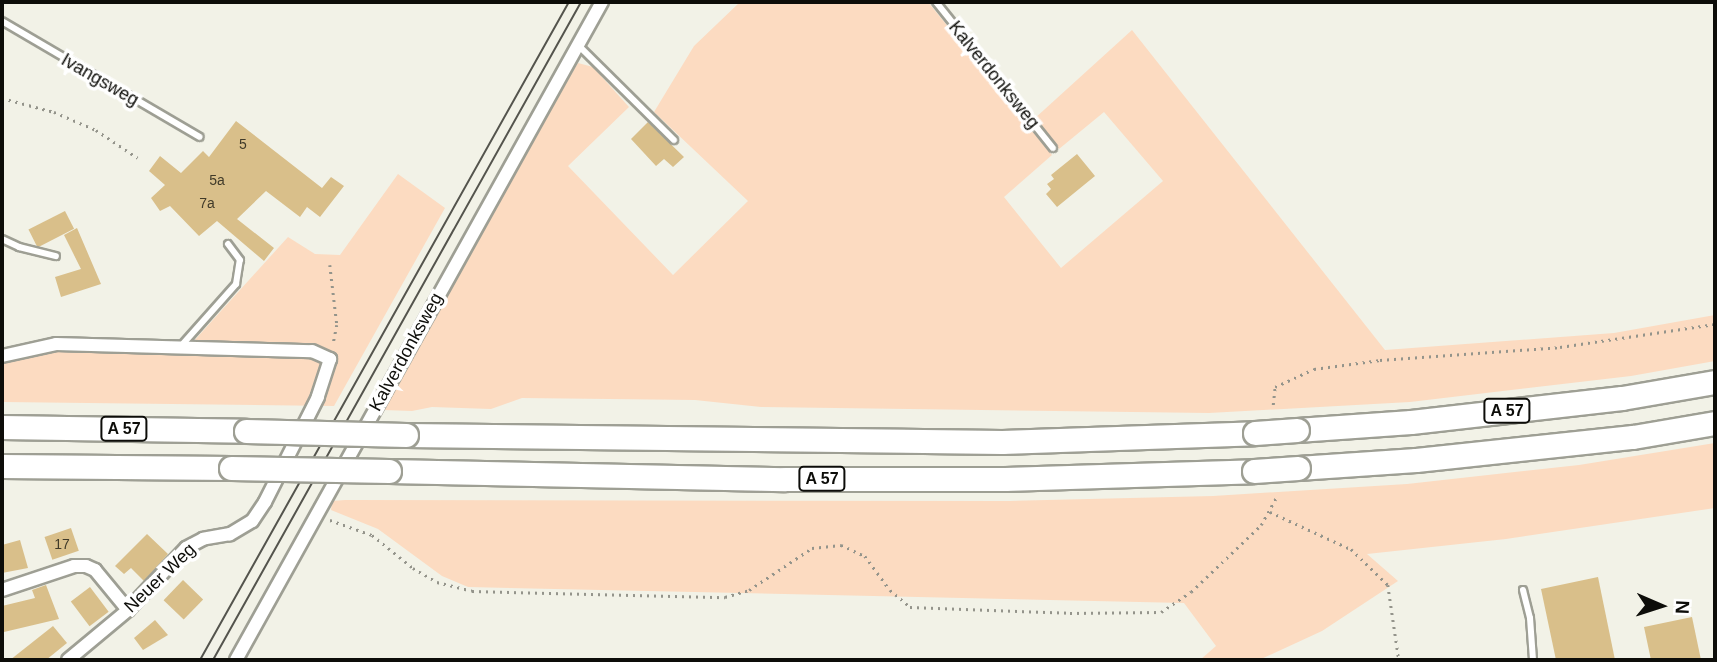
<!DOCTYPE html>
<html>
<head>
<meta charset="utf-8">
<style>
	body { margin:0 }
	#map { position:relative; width:1717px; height:662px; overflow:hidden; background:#f2f2e7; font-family:Helvetica,sans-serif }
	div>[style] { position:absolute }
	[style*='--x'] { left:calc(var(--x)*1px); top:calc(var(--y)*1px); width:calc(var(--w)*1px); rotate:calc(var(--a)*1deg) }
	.green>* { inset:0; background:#fcdbc1 }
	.building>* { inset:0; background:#d9bf8a; transform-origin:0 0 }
	.path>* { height:2.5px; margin-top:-1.25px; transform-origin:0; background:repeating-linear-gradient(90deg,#94948b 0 2px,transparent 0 7px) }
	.roads { filter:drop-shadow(2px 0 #9e9f94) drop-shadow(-2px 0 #9e9f94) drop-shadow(0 2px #9e9f94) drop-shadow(0 -2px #9e9f94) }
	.lane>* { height:6px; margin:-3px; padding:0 3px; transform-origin:3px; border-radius:3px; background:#fff }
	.street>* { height:12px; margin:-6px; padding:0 6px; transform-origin:6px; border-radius:6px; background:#fff }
	.highway>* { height:23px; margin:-11.5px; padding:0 11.5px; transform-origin:11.5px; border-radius:11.5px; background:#fff }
	.tram>* { height:2px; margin:-1px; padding:0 1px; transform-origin:1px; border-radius:1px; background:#54544d }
	.bridges { filter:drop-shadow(2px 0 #9e9f94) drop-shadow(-2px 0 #9e9f94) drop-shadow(0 2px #9e9f94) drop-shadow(0 -2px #9e9f94) }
	.highway-bridge>* { height:23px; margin:-11.5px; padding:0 11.5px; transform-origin:11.5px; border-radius:11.5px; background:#fff }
	span { translate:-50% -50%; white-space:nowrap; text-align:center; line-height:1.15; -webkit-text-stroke:7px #fff; paint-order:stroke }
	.number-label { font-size:14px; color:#403a29 }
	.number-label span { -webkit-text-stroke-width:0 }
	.shield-label span { padding:2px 5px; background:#fff; border:2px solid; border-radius:5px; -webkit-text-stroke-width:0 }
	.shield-label { font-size:16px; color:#0d0d09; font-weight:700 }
	.street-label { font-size:18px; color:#0d0d09 }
	.frame { position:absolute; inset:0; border:4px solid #0d0d09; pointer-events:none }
	.north { position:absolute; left:1626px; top:571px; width:70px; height:70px; -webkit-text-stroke:5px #fff; paint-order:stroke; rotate:93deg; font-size:19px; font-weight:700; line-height:28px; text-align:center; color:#0d0d09 }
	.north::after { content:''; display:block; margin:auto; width:24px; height:32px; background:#0d0d09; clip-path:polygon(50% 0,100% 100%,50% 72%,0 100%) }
</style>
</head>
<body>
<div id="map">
	<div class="green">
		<div style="clip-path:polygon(740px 2px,928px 2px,1052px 155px,1004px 197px,1061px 268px,1163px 181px,1104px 112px,1059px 149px,1034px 119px,1132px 30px,1385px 350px,1614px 333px,1715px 315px,1715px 361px,1631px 376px,1410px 402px,1209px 413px,761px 407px,695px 400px,522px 398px,491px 409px,432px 407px,412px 411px,383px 410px,541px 124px,578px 63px,593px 67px,629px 107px,568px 166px,673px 275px,748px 201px,654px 112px,694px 46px)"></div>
		<div style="clip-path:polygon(398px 174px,445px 208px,334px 406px,3px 402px,2px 361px,55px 348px,183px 353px,288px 237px,315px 254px,340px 255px)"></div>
		<div style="clip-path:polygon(1715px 443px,1715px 508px,1506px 539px,1367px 554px,1398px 581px,1322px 631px,1259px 660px,1200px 660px,1216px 646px,1184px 603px,468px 587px,442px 576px,378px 529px,331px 510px,332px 501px,345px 500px,1010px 501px,1213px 496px,1407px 484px,1579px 465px)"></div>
	</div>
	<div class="building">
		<div style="clip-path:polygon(236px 121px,322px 188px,331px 177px,344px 186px,320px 217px,307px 207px,300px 217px,266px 191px,237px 219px,274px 248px,264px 261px,217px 221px,199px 236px,170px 206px,160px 211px,151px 198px,165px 185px,149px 171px,160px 156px,181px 173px,203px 151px,209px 157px)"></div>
		<div style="clip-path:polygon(648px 122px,684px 157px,673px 167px,664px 159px,656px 166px,631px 139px)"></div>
		<div style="clip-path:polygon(1077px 154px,1095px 176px,1057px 207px,1046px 194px,1051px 189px,1047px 184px,1054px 179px,1051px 175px)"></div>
		<div style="left:65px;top:211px;width:20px;height:41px;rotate:63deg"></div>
		<div style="clip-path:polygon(77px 228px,101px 284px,61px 297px,55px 277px,81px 269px,64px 235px)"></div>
		<div style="left:71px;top:528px;width:24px;height:28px;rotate:71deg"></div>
		<div style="clip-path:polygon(147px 534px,168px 554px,144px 581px,131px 568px,124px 574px,115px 566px)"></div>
		<div style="clip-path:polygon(20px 540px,28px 568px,2px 573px,2px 545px)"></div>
		<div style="clip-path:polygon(1598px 577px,1615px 660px,1556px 660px,1541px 589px)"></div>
		<div style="left:183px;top:580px;width:28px;height:28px;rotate:44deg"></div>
		<div style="clip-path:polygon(46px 585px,59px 619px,4px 632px,2px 606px,35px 598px,32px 590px)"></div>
		<div style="left:90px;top:587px;width:31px;height:24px;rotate:53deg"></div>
		<div style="clip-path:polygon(1692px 617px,1701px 660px,1651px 660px,1644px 627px)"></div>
		<div style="clip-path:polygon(155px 620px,168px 635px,143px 650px,134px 638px)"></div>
		<div style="clip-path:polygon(53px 626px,67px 643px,46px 660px,10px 660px)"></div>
	</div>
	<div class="path">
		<div style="--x:2;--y:98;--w:54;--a:15.1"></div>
		<div style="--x:54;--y:112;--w:46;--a:23.2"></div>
		<div style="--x:96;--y:130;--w:50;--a:33.7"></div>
		<div style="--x:330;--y:265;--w:60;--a:83.3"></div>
		<div style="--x:337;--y:325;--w:21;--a:101"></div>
		<div style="--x:1273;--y:405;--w:18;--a:-84"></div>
		<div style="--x:1275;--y:387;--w:43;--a:-24.8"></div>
		<div style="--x:1314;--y:369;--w:67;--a:-7.8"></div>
		<div style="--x:1380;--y:360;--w:180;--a:-4.1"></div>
		<div style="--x:1560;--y:347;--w:157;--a:-8.4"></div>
		<div style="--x:1270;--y:512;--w:89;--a:24.6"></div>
		<div style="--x:1351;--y:549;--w:52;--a:44.2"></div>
		<div style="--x:1388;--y:585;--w:76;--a:81.7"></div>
		<div style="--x:330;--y:520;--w:45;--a:19.7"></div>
		<div style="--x:372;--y:535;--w:53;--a:38.8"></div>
		<div style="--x:413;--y:568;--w:28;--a:30"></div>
		<div style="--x:437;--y:582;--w:36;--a:14"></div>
		<div style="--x:472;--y:591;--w:253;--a:1.4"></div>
		<div style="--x:725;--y:597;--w:25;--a:-16"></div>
		<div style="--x:749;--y:590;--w:76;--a:-33.7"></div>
		<div style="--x:812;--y:548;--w:29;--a:-6"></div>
		<div style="--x:841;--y:545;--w:26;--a:25"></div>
		<div style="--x:865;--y:556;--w:42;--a:53.7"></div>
		<div style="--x:890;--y:590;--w:26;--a:40"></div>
		<div style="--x:910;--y:607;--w:160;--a:2.1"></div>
		<div style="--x:1070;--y:613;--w:91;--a:-0.6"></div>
		<div style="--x:1161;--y:612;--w:36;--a:-34"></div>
		<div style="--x:1191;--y:592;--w:97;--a:-43.7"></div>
		<div style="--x:1261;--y:525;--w:33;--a:-61"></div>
	</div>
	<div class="roads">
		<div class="lane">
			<div style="--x:936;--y:2;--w:187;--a:51.3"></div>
			<div style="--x:2;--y:21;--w:229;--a:30.4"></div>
			<div style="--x:578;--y:45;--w:135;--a:44.7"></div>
			<div style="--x:2;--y:239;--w:19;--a:25"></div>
			<div style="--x:19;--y:247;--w:38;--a:14"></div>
			<div style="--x:181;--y:346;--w:83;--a:-48.4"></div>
			<div style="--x:236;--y:284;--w:24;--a:-81"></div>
			<div style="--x:240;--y:260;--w:20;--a:-127"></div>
			<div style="--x:1523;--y:590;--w:29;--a:76"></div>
			<div style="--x:1530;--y:618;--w:42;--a:85.9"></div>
		</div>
		<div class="street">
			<div style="--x:2;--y:356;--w:55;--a:-12.5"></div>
			<div style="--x:56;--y:344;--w:256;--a:1.6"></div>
			<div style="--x:312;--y:351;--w:20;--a:24"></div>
			<div style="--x:330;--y:359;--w:40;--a:108"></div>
			<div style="--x:318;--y:397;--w:118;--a:116.8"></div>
			<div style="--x:265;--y:502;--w:23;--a:124"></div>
			<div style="--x:252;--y:521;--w:26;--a:149"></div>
			<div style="--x:230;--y:534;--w:27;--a:170"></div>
			<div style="--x:203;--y:539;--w:19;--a:152"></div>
			<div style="--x:186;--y:548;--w:85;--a:133.1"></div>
			<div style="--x:128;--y:610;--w:78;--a:140.2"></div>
			<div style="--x:2;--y:590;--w:76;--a:-18.4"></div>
			<div style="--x:74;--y:566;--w:12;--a:0"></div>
			<div style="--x:86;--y:566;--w:10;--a:24"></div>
			<div style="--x:95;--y:570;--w:52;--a:50.5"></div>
			<div style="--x:236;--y:660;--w:753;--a:-60.92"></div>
		</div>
		<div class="highway">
			<div style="--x:2;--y:427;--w:244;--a:0.9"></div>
			<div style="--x:1297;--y:430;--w:114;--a:-4"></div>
			<div style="--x:1411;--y:422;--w:212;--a:-6.5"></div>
			<div style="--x:1622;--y:398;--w:94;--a:-9.8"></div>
			<div style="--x:406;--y:435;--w:596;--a:0.67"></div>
			<div style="--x:1002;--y:442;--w:253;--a:-2"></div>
			<div style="--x:2;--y:466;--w:229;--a:0.5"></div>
			<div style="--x:1298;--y:468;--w:118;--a:-3.9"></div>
			<div style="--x:1416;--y:460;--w:218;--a:-6.1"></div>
			<div style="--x:1633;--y:437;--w:83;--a:-9.7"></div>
			<div style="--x:389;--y:471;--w:396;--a:1.2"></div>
			<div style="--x:785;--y:479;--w:220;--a:0"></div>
			<div style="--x:1005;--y:479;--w:249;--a:-1.8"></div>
		</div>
	</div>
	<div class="tram">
		<div style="--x:200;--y:660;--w:754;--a:-60.72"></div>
		<div style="--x:213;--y:660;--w:754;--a:-60.78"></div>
	</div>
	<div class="bridges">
		<div class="highway-bridge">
			<div style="--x:246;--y:431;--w:160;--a:1.4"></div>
			<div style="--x:1255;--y:433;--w:42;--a:-4.1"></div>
			<div style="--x:231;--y:468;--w:158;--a:1.1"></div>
			<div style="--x:1254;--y:471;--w:44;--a:-3.9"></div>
		</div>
	</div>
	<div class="number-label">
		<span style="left:243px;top:144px">5</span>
		<span style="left:217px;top:180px">5a</span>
		<span style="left:207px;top:203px">7a</span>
		<span style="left:62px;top:544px">17</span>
	</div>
	<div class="shield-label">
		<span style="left:1507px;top:411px">A 57</span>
		<span style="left:124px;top:429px">A 57</span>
		<span style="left:822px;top:479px">A 57</span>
	</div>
	<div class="street-label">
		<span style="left:994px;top:75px;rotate:51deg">Kalverdonksweg</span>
		<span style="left:100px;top:80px;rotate:30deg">Ivangsweg</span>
		<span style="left:406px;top:352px;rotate:-61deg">Kalverdonksweg</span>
		<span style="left:160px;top:578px;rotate:-44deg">Neuer Weg</span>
	</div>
	<div class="frame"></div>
	<div class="north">N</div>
</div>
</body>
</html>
